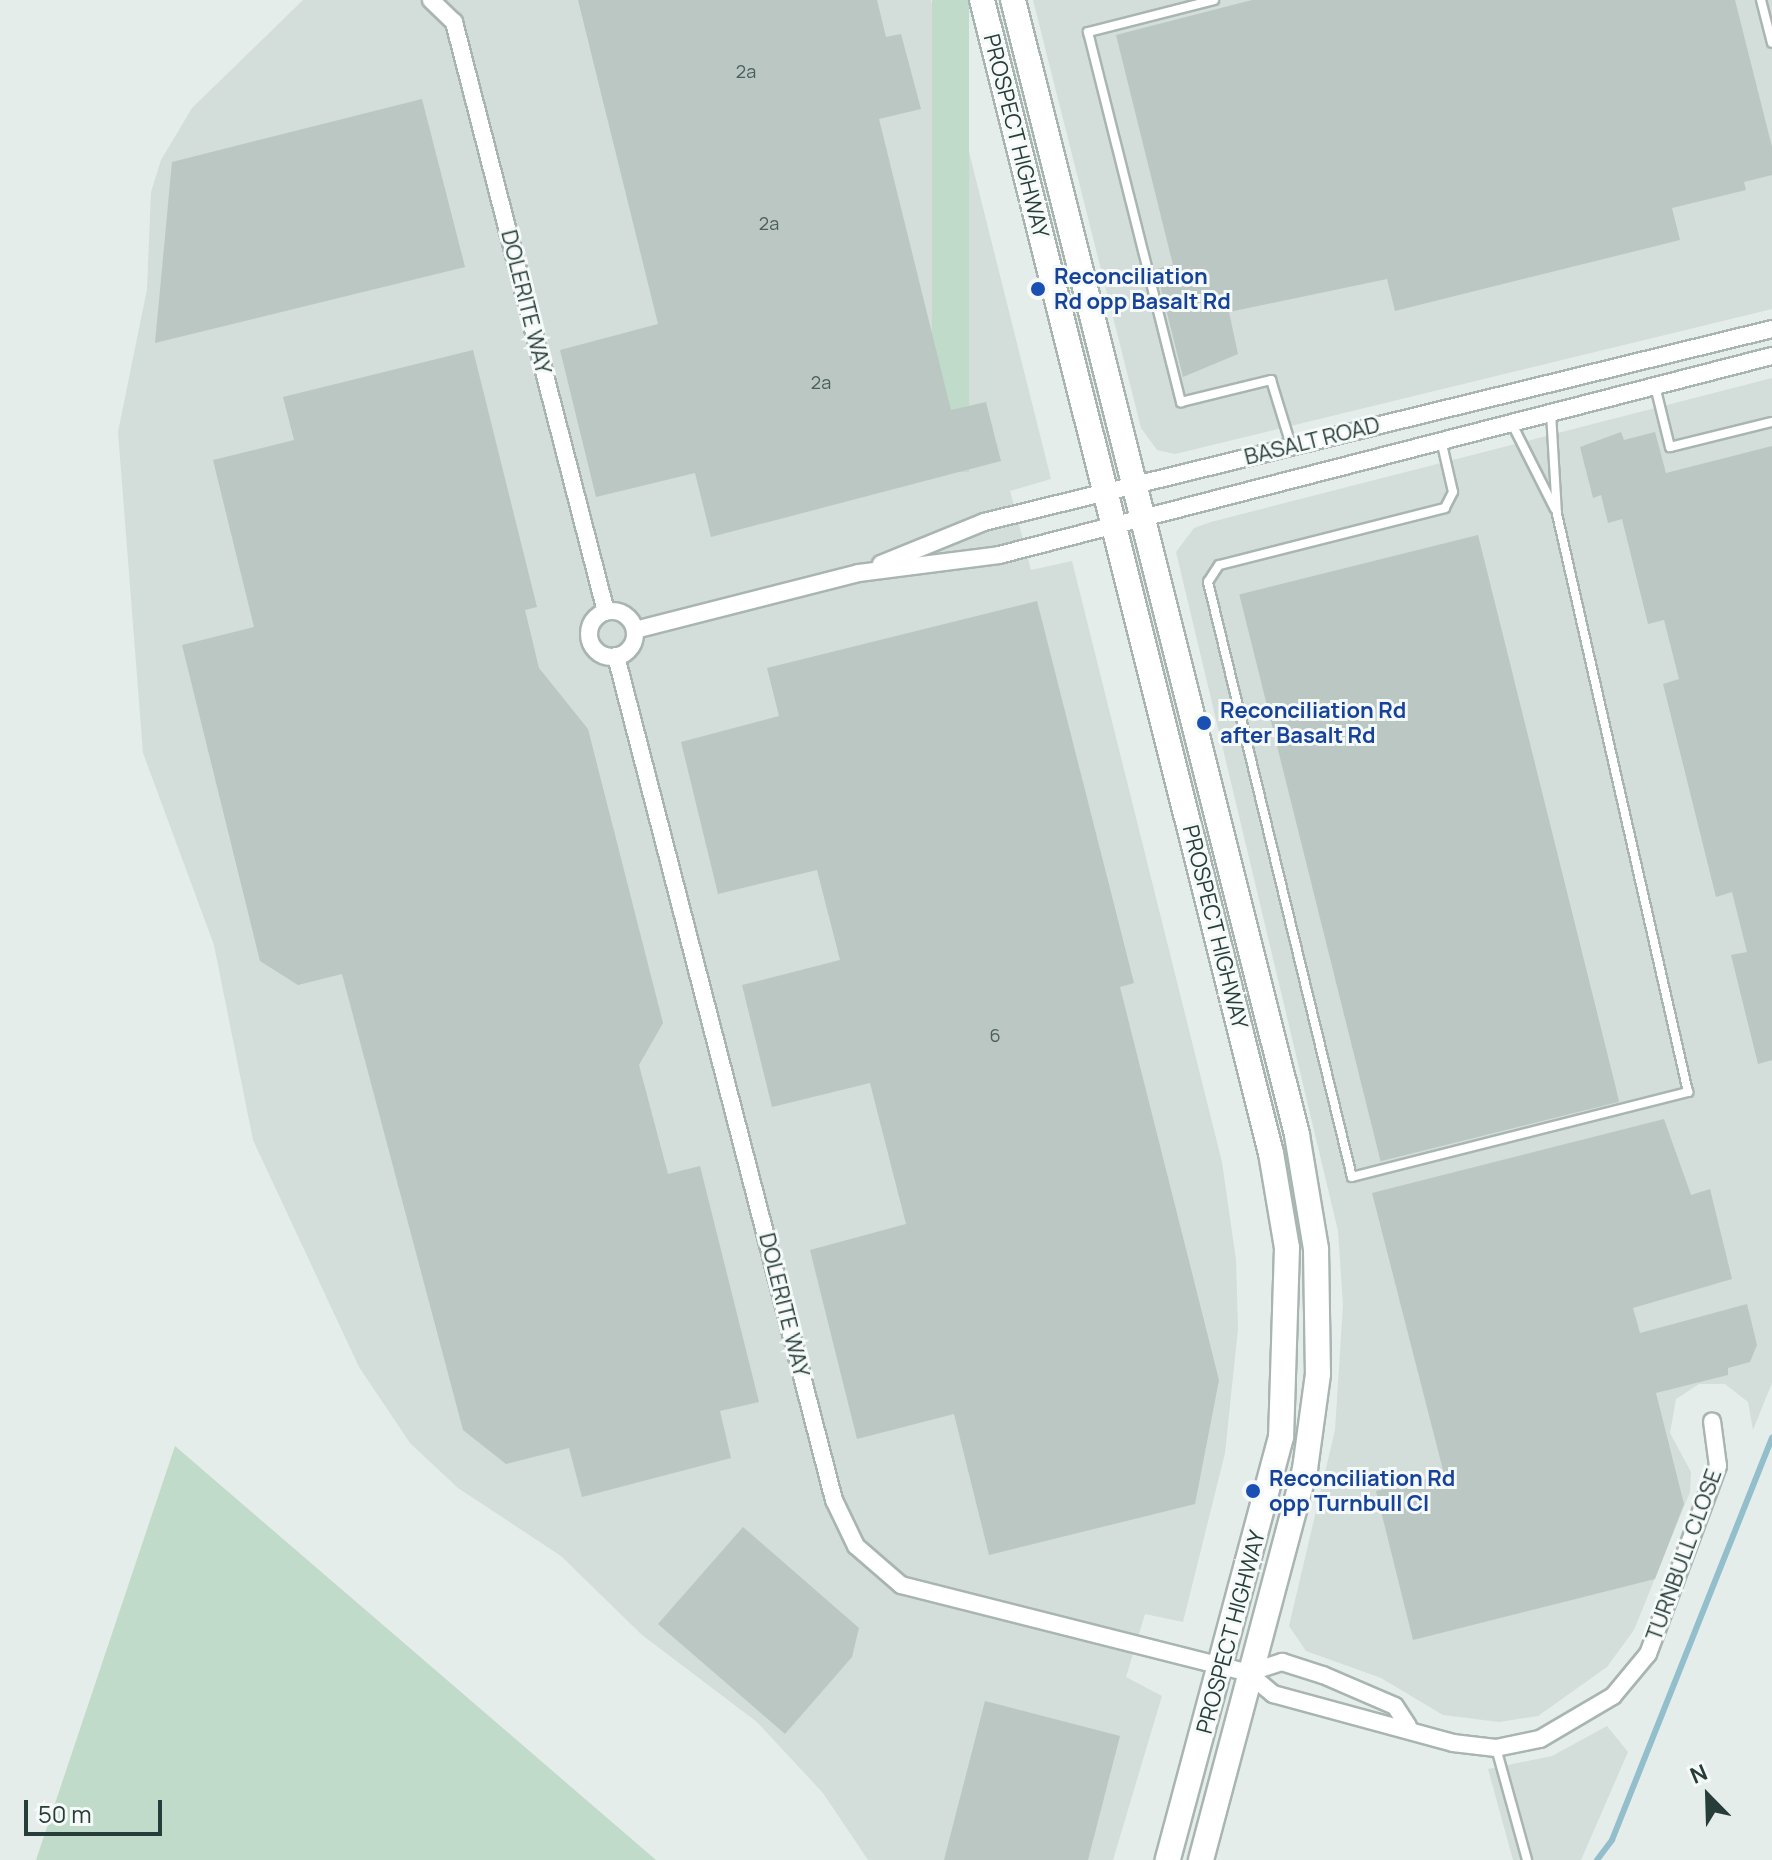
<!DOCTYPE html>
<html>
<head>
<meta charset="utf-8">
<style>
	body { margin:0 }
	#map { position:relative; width:1772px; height:1860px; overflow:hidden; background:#e5edea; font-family:Manrope,sans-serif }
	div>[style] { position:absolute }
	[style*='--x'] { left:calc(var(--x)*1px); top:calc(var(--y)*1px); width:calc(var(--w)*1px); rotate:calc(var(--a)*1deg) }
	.built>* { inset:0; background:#d3ddd9 }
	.green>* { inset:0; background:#c0dbca; transform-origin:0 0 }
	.stream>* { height:6px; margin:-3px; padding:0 3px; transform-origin:3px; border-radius:3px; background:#93becc }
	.building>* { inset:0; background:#bbc7c3; transform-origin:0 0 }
	.roads { filter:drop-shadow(2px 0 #a8b5b1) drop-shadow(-2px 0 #a8b5b1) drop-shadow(0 2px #a8b5b1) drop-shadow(0 -2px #a8b5b1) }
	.service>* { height:8px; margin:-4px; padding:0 4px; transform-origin:4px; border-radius:4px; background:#fff }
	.minor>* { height:16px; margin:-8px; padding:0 8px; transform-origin:8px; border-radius:8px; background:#fff }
	.minor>.ring { margin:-8px; padding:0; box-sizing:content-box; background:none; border:16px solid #fff; border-radius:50% }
	.secondary>* { height:24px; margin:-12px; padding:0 12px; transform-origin:12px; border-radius:12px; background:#fff }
	.dots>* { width:22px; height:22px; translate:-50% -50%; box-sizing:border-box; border:4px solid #f5f9f8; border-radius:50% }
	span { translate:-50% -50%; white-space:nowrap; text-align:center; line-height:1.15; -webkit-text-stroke:6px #f5f9f8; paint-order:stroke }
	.number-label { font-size:18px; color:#4b605c }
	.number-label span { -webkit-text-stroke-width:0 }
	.street-label { font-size:22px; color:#263d39 }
	.transit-label { font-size:22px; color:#164399; font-weight:700 }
	.left { translate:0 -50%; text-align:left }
	.north { position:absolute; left:1668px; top:1756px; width:80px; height:80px; -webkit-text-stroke:6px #f5f9f8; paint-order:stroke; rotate:337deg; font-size:22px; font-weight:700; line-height:32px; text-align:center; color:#263d39 }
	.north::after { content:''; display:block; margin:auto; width:28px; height:36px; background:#263d39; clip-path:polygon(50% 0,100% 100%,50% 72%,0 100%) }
	.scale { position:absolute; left:24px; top:1800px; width:138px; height:36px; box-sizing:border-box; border:4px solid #263d39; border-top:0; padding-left:10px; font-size:24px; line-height:28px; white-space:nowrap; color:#263d39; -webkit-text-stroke:6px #f5f9f8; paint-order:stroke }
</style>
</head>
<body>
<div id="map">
	<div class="built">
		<div style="clip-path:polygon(303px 0,931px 0,1051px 479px,1010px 491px,1031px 570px,1072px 561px,1222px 1162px,1236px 1260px,1238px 1329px,1225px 1453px,1183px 1622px,1145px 1614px,1126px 1677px,1162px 1696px,1113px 1860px,868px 1860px,823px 1793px,757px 1722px,642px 1635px,561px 1556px,458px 1488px,410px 1443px,359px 1367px,253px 1140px,214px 945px,143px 753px,118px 432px,147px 289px,151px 192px,161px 160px,192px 108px)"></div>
		<div style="clip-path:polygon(1033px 0,1772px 0,1772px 309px,1175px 454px,1157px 450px,1141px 428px)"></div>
		<div style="clip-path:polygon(1772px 378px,1772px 1383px,1753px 1430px,1748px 1402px,1725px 1384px,1699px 1384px,1676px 1399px,1670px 1433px,1691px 1472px,1690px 1492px,1634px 1630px,1607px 1667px,1538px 1716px,1499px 1722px,1443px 1715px,1381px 1678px,1306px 1651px,1289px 1626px,1335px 1430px,1343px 1305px,1338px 1231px,1176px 552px,1194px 528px,1211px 522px)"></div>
		<div style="clip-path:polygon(1607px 1726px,1628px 1752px,1581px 1860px,1513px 1860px,1488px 1769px,1552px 1756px)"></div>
	</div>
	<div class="green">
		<div style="left:932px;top:0;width:37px;height:472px"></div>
		<div style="clip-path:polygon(175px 1446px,656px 1860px,36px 1860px)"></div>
	</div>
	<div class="stream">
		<div style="--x:1597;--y:1860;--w:25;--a:-53"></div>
		<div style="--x:1612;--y:1840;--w:433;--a:-68.3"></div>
	</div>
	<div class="building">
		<div style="clip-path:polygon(578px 0,877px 0,886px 37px,901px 34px,921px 109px,879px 119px,951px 410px,986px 402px,1001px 461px,711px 537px,695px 473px,596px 497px,560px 350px,658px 324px)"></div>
		<div style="clip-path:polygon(1252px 0,1735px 0,1772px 147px,1772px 175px,1744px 182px,1746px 190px,1672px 208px,1680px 240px,1395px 311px,1387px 279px,1229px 312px,1238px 354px,1183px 377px,1156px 269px,1173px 265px,1116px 35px)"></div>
		<div style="clip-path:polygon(422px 99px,465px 267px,155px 343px,172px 162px)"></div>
		<div style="clip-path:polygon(473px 350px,537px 607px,525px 610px,539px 668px,588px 729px,663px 1023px,639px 1065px,668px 1174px,700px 1166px,759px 1402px,720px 1411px,731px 1458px,582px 1497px,569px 1448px,506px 1464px,463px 1430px,342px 974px,298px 985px,260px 961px,182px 645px,254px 627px,213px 460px,294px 440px,283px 397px)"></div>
		<div style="clip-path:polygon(1621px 432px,1624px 440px,1655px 432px,1666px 473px,1772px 446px,1772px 1060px,1758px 1064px,1731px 955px,1747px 952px,1732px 892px,1716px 897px,1663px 684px,1679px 679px,1664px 620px,1648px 624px,1622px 519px,1608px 523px,1601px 495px,1593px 498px,1580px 447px)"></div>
		<div style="left:1478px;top:535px;width:584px;height:246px;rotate:76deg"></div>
		<div style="clip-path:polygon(1037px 601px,1134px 983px,1120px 987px,1219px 1380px,1195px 1504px,989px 1555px,954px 1414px,857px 1439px,810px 1250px,906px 1224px,870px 1083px,772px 1107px,742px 985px,840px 960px,817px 870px,718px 894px,681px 742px,779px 716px,767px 668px)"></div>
		<div style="clip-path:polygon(1664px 1119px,1691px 1195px,1710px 1189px,1732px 1279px,1633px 1308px,1640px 1333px,1747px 1304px,1757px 1345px,1750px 1362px,1728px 1368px,1728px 1375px,1656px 1393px,1684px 1504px,1655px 1579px,1413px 1640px,1376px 1491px,1444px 1474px,1372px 1193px)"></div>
		<div style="clip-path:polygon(743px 1527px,859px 1628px,852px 1657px,785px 1734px,658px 1624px)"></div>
		<div style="clip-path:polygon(985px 1701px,1120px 1736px,1088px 1860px,944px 1860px)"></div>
	</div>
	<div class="roads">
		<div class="service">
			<div style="--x:1214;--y:0;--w:130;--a:165.7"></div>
			<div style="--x:1088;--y:32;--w:382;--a:75.9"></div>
			<div style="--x:1181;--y:402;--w:93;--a:-13.7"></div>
			<div style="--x:1271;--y:380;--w:68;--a:72.9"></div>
			<div style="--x:1761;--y:0;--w:44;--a:75.7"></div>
			<div style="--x:1655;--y:386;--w:63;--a:76.2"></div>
			<div style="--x:1670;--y:447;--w:105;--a:-13.8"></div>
			<div style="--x:1511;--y:422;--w:97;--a:63.2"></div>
			<div style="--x:1441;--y:440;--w:53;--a:77"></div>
			<div style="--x:1453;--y:492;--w:18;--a:117"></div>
			<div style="--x:1445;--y:508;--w:233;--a:165.8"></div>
			<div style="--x:1219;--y:565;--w:20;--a:123"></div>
			<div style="--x:1208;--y:582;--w:612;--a:76.4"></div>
			<div style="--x:1352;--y:1177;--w:347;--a:-14.2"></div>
			<div style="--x:1688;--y:1092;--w:593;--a:-102.77"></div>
			<div style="--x:1557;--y:514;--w:102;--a:-93.4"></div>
			<div style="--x:1496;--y:1748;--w:116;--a:74.5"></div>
		</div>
		<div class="minor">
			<div style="--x:431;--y:0;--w:32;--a:44"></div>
			<div style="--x:454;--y:22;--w:609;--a:75.55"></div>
			<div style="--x:881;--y:564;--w:111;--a:-22.2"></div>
			<div style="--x:984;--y:522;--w:811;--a:-13.76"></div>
			<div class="ring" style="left:589px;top:611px;width:30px;height:30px"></div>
			<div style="--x:635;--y:630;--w:231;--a:-14.3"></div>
			<div style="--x:859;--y:573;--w:141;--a:-7.3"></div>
			<div style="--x:999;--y:555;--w:798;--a:-14.44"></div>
			<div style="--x:616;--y:656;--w:872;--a:75.52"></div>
			<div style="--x:834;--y:1500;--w:51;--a:64.4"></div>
			<div style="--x:856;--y:1546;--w:60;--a:40.9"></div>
			<div style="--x:901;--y:1585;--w:358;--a:14.2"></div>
			<div style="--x:1248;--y:1673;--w:33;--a:40"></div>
			<div style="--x:1273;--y:1694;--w:187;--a:15.2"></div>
			<div style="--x:1453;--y:1743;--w:43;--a:6.6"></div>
			<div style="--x:1496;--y:1748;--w:45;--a:-11.6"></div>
			<div style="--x:1540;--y:1739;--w:85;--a:-30.5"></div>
			<div style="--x:1613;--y:1696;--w:55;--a:-50.2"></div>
			<div style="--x:1648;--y:1654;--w:201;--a:-69.6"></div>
			<div style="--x:1718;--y:1466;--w:45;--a:-97.6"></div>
			<div style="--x:1248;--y:1673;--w:36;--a:-18"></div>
			<div style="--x:1282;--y:1662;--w:43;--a:17.6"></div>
			<div style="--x:1323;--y:1675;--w:78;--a:23.3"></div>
			<div style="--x:1395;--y:1706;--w:24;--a:57"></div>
		</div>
		<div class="secondary">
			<div style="--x:982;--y:0;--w:1189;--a:75.93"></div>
			<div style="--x:1271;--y:1153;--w:96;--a:80.4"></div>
			<div style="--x:1287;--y:1248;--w:189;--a:91.8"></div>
			<div style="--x:1281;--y:1437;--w:438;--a:105"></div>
			<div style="--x:1013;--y:0;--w:1170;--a:75.95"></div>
			<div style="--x:1297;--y:1135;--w:116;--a:80.5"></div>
			<div style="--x:1316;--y:1249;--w:125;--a:89.1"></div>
			<div style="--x:1318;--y:1374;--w:96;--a:97.8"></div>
			<div style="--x:1305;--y:1469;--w:405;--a:104.9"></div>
		</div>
	</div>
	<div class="dots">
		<div style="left:1038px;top:289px;background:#1a4fb4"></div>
		<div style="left:1204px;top:723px;background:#1a4fb4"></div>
		<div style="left:1253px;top:1491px;background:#1a4fb4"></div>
	</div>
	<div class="number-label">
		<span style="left:746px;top:71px">2a</span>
		<span style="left:769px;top:223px">2a</span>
		<span style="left:821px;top:382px">2a</span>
		<span style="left:995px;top:1035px">6</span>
	</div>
	<div class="street-label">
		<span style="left:1016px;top:136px;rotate:76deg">PROSPECT HIGHWAY</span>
		<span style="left:526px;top:302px;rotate:76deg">DOLERITE WAY</span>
		<span style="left:1312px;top:441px;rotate:-14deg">BASALT ROAD</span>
		<span style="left:1215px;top:927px;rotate:76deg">PROSPECT HIGHWAY</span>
		<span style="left:784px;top:1305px;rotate:76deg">DOLERITE WAY</span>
		<span style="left:1684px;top:1555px;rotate:-70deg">TURNBULL CLOSE</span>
		<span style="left:1231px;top:1632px;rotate:-75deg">PROSPECT HIGHWAY</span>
	</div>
	<div class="transit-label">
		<span class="left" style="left:1054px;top:289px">Reconciliation<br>Rd opp Basalt Rd</span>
		<span class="left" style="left:1220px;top:723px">Reconciliation Rd<br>after Basalt Rd</span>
		<span class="left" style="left:1269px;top:1491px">Reconciliation Rd<br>opp Turnbull Cl</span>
	</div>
	<div class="north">N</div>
	<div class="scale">50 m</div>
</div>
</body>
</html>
